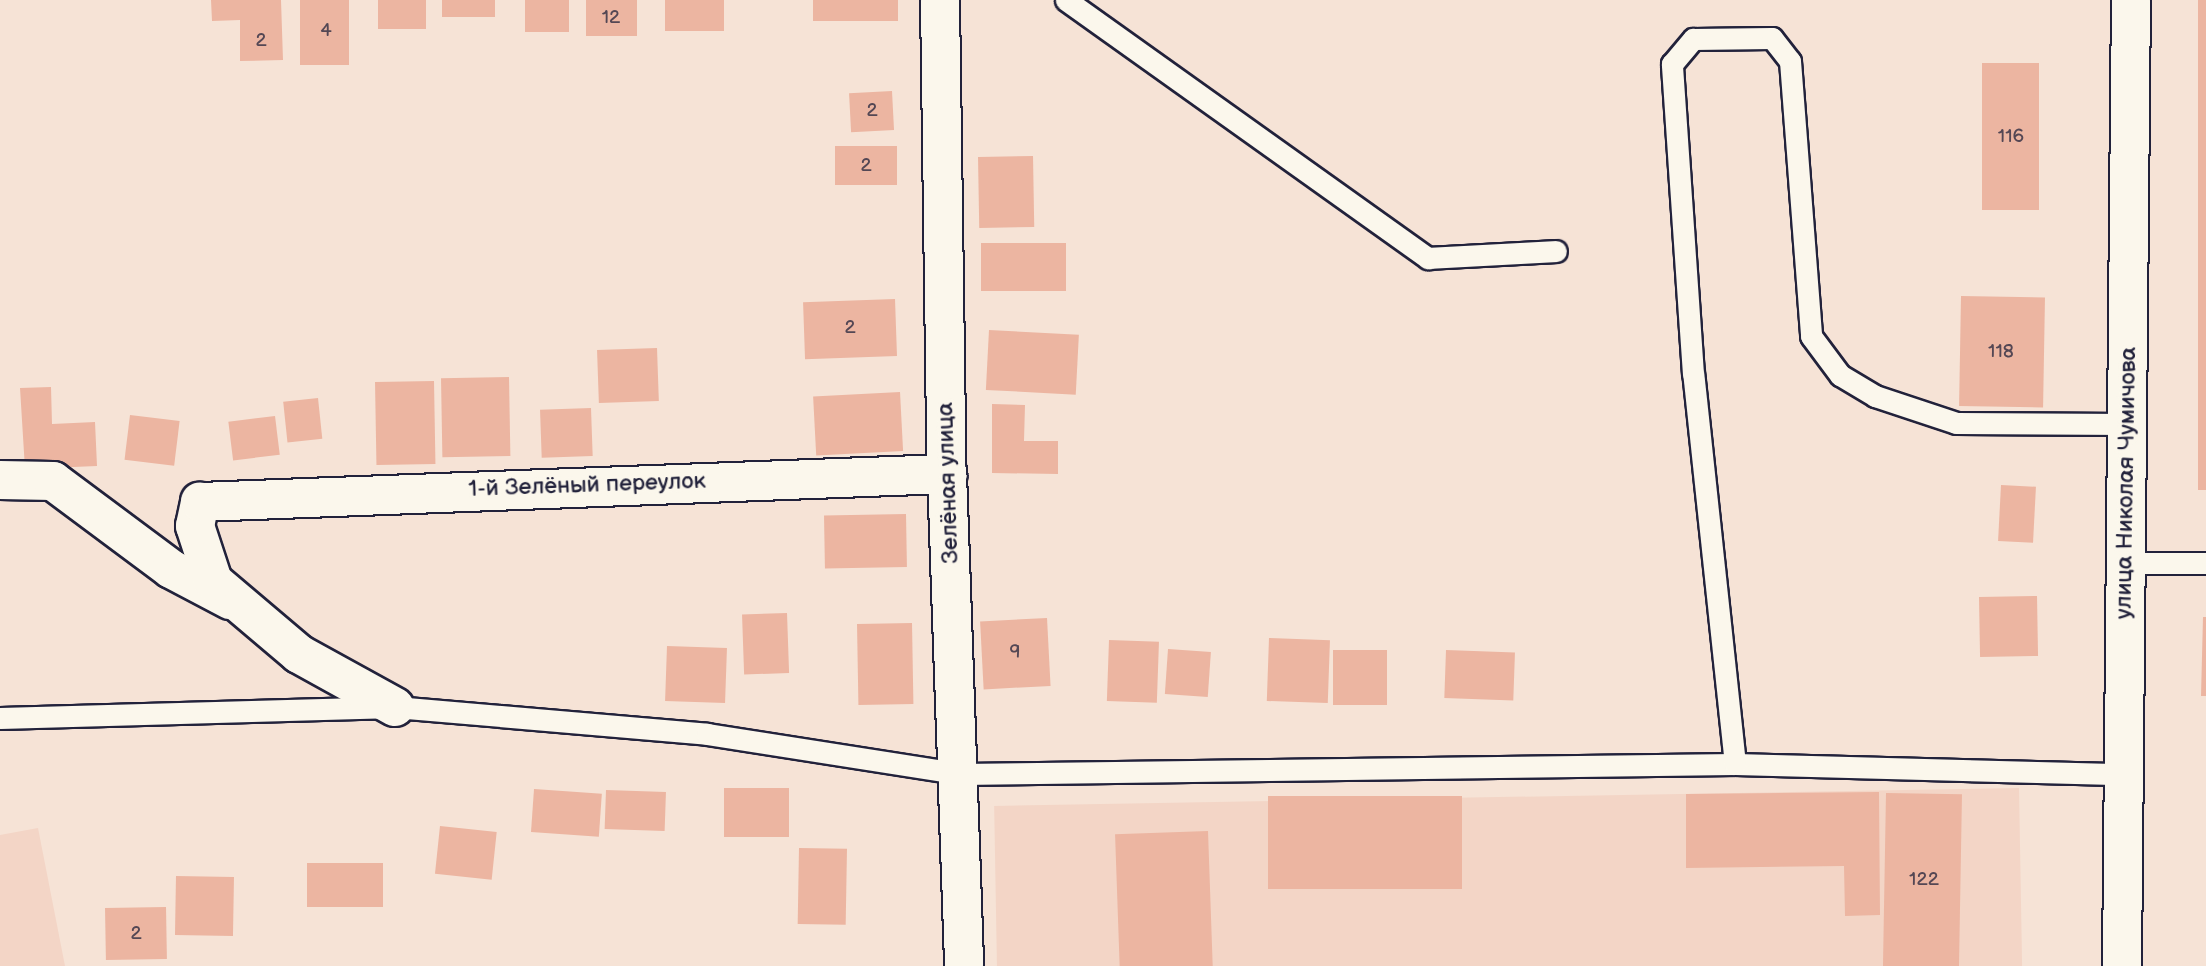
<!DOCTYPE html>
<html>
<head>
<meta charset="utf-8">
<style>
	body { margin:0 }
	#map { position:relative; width:2206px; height:966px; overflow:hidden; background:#f6e3d6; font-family:"Balsamiq Sans",sans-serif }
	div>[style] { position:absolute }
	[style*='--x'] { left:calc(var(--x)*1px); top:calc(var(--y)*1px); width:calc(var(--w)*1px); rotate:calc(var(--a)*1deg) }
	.built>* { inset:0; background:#f3d5c6; transform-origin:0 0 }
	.building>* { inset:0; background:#ecb5a1; transform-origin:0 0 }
	.roads { filter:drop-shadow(2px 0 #22223b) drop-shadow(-2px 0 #22223b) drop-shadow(0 2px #22223b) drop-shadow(0 -2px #22223b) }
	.lane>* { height:21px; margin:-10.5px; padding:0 10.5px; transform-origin:10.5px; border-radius:10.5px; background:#fbf7ec }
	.street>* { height:38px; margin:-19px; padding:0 19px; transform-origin:19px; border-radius:19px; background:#fbf7ec }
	span { translate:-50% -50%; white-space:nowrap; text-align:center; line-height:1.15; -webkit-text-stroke:7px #fbf7ec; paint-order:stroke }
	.number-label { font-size:19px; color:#544754 }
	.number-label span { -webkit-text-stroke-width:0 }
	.street-label { font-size:23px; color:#22223b }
</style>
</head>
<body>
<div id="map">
	<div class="built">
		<div style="left:2019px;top:788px;width:178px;height:1025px;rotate:89deg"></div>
		<div style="clip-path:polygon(38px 828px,65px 966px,0 966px,0 835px)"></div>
	</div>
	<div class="building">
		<div style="clip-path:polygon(211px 0,281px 0,283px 60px,240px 61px,240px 20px,212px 21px)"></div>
		<div style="left:300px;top:0;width:49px;height:65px"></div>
		<div style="left:378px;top:0;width:48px;height:29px"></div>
		<div style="left:442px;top:0;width:53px;height:17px"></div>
		<div style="left:525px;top:0;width:44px;height:32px"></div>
		<div style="left:586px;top:0;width:51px;height:36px"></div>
		<div style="left:665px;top:0;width:59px;height:31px"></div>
		<div style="left:813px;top:0;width:85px;height:21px"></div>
		<div style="left:2198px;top:0;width:8px;height:490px"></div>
		<div style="left:1982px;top:63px;width:57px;height:147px"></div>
		<div style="left:892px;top:91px;width:39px;height:43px;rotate:87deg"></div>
		<div style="left:835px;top:146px;width:62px;height:39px"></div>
		<div style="left:1033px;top:156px;width:71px;height:55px;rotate:89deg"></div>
		<div style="left:981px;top:243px;width:85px;height:48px"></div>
		<div style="left:1961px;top:296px;width:84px;height:110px;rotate:1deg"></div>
		<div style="left:895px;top:299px;width:57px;height:92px;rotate:88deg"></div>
		<div style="left:989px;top:330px;width:90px;height:60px;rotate:3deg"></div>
		<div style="left:657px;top:348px;width:53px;height:60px;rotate:88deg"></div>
		<div style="left:509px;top:377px;width:79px;height:68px;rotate:89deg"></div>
		<div style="left:434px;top:381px;width:83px;height:59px;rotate:89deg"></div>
		<div style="clip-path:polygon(51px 387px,52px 424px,95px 422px,97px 466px,25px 469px,20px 388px)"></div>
		<div style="left:900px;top:392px;width:59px;height:87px;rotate:87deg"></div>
		<div style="left:318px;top:398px;width:41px;height:35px;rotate:84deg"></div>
		<div style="clip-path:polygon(992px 404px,1025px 405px,1024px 441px,1058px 441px,1058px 474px,992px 473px)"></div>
		<div style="left:591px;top:408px;width:48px;height:51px;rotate:88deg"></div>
		<div style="left:130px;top:415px;width:50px;height:45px;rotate:7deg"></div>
		<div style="left:275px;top:416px;width:39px;height:47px;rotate:83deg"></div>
		<div style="left:2001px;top:485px;width:35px;height:56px;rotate:3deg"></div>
		<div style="left:906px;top:514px;width:53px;height:82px;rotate:89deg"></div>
		<div style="left:2037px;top:596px;width:60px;height:58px;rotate:89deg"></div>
		<div style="left:787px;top:613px;width:60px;height:45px;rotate:88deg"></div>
		<div style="clip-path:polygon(2203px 617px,2206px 617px,2206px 696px,2201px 696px)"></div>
		<div style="left:1047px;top:618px;width:68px;height:67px;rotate:87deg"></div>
		<div style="left:912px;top:623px;width:81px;height:55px;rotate:89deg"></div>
		<div style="left:1269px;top:638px;width:61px;height:63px;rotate:2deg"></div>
		<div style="left:1109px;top:640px;width:50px;height:61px;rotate:2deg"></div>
		<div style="left:667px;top:646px;width:60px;height:55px;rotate:2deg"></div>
		<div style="left:1168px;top:649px;width:43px;height:45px;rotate:4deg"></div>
		<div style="left:1387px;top:650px;width:55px;height:54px;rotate:90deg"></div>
		<div style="left:1446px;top:650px;width:69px;height:48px;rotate:2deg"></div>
		<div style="left:724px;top:788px;width:65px;height:49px"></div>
		<div style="left:534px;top:789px;width:68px;height:43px;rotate:4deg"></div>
		<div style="left:606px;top:790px;width:60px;height:39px;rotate:2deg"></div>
		<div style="clip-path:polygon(1879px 792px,1880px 915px,1845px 916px,1844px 866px,1686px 868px,1686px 794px)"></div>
		<div style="left:1886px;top:793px;width:76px;height:173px;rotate:1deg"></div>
		<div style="left:1462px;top:796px;width:93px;height:194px;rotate:90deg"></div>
		<div style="left:440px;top:826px;width:57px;height:48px;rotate:6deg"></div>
		<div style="left:1208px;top:831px;width:135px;height:93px;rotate:88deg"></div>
		<div style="left:799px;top:848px;width:48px;height:76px;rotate:1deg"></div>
		<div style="left:383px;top:863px;width:44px;height:76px;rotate:90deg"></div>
		<div style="left:176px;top:876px;width:58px;height:59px;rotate:1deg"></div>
		<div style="left:166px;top:907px;width:52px;height:61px;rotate:89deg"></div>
	</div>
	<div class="roads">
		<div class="lane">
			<div style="--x:1066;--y:0;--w:445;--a:35.5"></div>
			<div style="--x:1428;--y:258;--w:128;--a:-3.1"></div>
			<div style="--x:2125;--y:563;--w:81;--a:0"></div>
			<div style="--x:0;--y:718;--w:395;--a:-1.6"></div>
			<div style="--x:395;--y:707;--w:313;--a:4.9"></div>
			<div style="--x:707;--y:734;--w:257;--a:8.9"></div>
			<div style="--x:961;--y:774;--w:774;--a:-0.74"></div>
			<div style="--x:1735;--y:764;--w:388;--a:1.5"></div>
			<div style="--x:1735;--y:764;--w:392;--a:-96.1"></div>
			<div style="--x:1693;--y:374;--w:311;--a:-93.9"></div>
			<div style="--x:1672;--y:64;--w:33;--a:-50"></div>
			<div style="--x:1693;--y:39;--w:79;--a:-0.7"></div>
			<div style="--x:1772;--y:38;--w:29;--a:52"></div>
			<div style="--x:1790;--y:61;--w:276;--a:85.6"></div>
			<div style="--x:1811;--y:336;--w:49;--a:53.4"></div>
			<div style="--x:1840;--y:375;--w:41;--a:31"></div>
			<div style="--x:1875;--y:396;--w:85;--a:18.4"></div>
			<div style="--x:1956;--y:423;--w:171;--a:0.3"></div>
		</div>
		<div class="street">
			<div style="--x:940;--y:0;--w:474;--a:89.2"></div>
			<div style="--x:947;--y:474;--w:492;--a:88"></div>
			<div style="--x:0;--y:480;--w:53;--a:1.1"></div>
			<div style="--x:53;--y:481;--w:147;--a:36.7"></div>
			<div style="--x:171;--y:569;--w:67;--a:27.7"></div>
			<div style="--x:395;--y:707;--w:110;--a:-151.1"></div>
			<div style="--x:299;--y:654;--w:113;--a:-139.7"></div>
			<div style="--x:213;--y:581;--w:58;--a:-108.1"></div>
			<div style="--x:195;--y:526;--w:25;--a:-78"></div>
			<div style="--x:200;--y:502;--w:748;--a:-2.15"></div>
			<div style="--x:2122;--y:966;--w:966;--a:-89.47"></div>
		</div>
	</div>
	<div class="number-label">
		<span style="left:611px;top:18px">12</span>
		<span style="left:326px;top:31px">4</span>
		<span style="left:261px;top:41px">2</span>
		<span style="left:872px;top:111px">2</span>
		<span style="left:2011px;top:137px">116</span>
		<span style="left:866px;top:166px">2</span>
		<span style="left:850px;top:328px">2</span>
		<span style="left:2001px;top:352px">118</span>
		<span style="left:1015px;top:653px">9</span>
		<span style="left:1924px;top:880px">122</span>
		<span style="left:136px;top:934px">2</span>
	</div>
	<div class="street-label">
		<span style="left:948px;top:483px;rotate:-92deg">Зелёная улица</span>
		<span style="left:2126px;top:483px;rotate:-89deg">улица Николая Чумичова</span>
		<span style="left:587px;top:485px;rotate:-2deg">1-й Зелёный переулок</span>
	</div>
</div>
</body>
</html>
